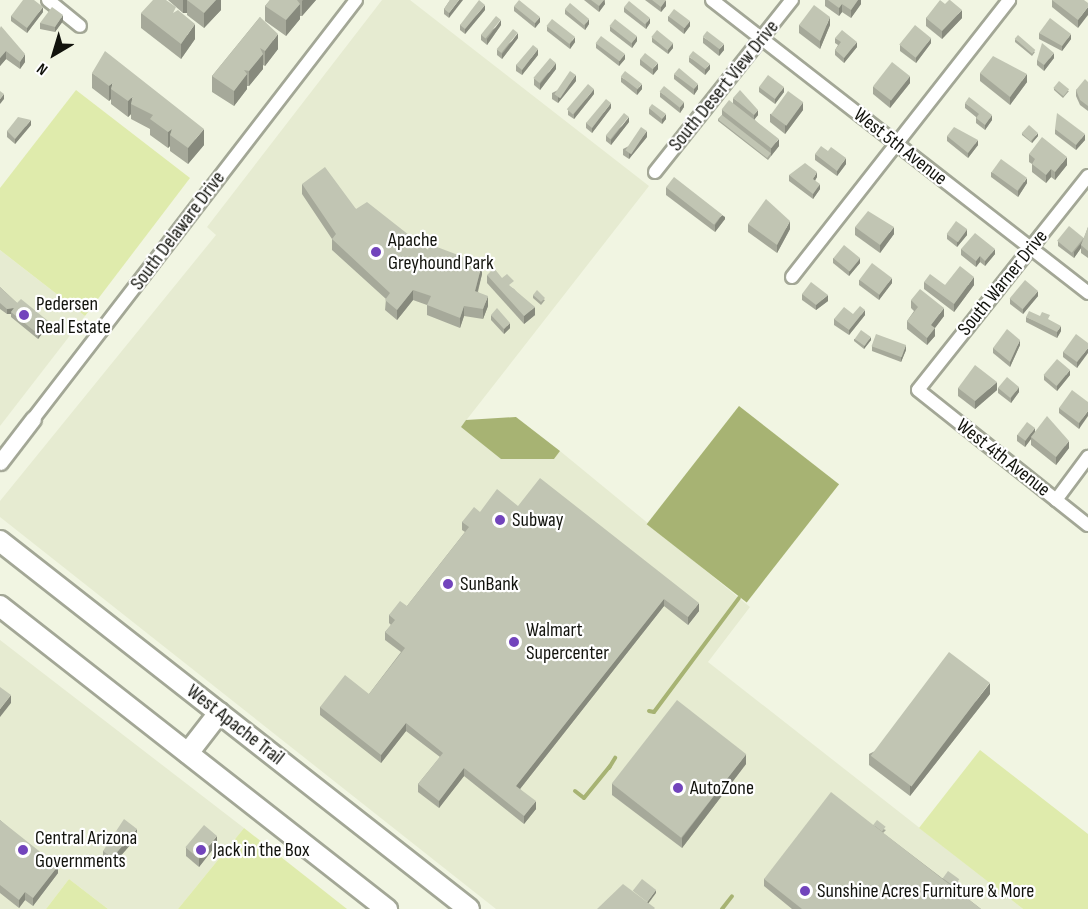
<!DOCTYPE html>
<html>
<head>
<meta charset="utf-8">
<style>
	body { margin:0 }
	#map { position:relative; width:1088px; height:909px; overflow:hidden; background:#f1f5e2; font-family:"Sofia Sans Condensed",sans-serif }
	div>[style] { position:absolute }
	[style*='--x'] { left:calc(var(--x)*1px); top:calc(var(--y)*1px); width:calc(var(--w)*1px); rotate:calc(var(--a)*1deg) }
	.built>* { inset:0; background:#e6ebd1 }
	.green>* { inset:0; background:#dfebac }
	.water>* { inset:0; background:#a7b373; transform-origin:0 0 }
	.stream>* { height:4px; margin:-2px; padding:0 2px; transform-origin:2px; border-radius:2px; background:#a7b373 }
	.roads { filter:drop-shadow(2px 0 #a3a796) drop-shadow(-2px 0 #a3a796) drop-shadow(0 2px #a3a796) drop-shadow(0 -2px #a3a796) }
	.minor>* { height:12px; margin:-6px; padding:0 6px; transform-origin:6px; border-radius:6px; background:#fff }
	.tertiary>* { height:15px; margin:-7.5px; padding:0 7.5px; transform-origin:7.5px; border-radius:7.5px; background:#fff }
	.primary>* { height:20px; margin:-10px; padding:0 10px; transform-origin:10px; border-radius:10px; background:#fff }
	.wall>* { inset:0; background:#a6a99a }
	.shaded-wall>* { inset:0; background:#878a7d; transform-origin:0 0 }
	.building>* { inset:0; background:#c1c5b3; transform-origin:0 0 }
	.dots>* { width:16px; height:16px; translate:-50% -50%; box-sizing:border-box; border:3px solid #fff; border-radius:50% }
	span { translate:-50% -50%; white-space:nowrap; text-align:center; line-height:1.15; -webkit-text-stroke:4.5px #fff; paint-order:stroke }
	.street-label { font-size:20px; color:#12130d }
	.poi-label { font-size:20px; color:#12130d }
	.left { translate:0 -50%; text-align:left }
	.north { position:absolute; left:24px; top:24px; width:60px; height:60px; -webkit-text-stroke:4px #fff; paint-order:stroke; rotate:218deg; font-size:16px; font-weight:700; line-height:24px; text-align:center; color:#12130d }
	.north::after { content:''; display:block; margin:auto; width:21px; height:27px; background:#12130d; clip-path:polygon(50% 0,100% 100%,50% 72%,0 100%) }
</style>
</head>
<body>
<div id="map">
	<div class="built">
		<div style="clip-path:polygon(382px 0,410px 0,649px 186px,461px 427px,532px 457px,554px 459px,560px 451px,750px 607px,708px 662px,1023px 909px,496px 909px,0 517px,0 501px,216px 235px,207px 227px)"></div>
		<div style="clip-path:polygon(0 250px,85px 316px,0 426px)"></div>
		<div style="clip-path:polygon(0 640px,244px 828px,178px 909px,108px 909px,69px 879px,46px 909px,0 909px)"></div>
	</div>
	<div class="green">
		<div style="clip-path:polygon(76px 90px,190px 178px,85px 316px,0 250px,0 188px)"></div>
		<div style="clip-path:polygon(980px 750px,1088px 834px,1088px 909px,1023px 909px,919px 828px)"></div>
		<div style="clip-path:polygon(244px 828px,347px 909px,178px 909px)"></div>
		<div style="clip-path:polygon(69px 879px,108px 909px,46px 909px)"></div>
	</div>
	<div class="water">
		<div style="left:739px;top:406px;width:127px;height:150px;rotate:38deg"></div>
		<div style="clip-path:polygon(516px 417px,560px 451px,554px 459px,501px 459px,461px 427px,466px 420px)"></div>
	</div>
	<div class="stream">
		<div style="--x:649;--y:711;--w:5;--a:11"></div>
		<div style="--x:654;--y:712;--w:142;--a:-53.3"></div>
		<div style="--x:609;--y:768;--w:12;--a:-59"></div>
		<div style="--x:575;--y:791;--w:11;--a:38"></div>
		<div style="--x:584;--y:798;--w:41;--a:-50.9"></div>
		<div style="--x:722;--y:909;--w:16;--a:-52"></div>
	</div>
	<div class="roads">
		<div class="minor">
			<div style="--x:48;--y:0;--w:41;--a:39.1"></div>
			<div style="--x:712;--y:0;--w:477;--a:37.9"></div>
			<div style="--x:655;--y:172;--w:220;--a:-51.5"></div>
			<div style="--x:1088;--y:176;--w:273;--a:128.5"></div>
			<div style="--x:918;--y:390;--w:217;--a:38.5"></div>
			<div style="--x:792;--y:277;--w:352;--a:-51.9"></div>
			<div style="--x:33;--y:419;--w:529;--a:-52.37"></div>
			<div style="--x:1056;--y:500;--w:54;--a:-53.3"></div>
		</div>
		<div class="tertiary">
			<div style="--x:0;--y:462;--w:54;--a:-52.5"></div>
		</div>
		<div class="primary">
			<div style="--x:0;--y:541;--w:596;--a:38.12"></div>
			<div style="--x:0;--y:606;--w:492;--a:38.1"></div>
			<div style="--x:188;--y:753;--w:51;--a:-52.2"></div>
		</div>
	</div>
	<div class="wall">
		<div style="clip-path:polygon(168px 0,221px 0,221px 10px,204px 28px,187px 15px,187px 12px,183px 13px)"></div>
		<div style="clip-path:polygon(270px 0,316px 0,302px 16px,300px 16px,300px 19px,286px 36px,265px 21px,265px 6px)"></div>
		<div style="clip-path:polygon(450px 0,449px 18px,444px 14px,444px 9px)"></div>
		<div style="clip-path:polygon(584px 0,605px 0,605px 4px,599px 12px)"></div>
		<div style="clip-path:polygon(645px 0,665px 0,666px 6px,661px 12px)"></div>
		<div style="clip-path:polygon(825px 0,861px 0,861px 4px,851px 18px,842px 12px,839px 16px,825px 6px)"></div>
		<div style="clip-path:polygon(1052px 0,1084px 0,1078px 28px,1052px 7px)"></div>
		<div style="clip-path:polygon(945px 4px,962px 18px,942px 39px,926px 26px,926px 18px)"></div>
		<div style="clip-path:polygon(514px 6px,540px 22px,535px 28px,514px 11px)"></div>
		<div style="clip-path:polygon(624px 7px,650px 23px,646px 29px,624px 12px)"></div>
		<div style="clip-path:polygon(565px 9px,589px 24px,585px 30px,565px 14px)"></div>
		<div style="clip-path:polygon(485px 10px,465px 34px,460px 30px,460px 25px)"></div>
		<div style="clip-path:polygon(43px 12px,27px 33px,11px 21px,11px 16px)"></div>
		<div style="clip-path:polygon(141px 13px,195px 39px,181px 59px,141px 28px)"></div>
		<div style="clip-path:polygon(668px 16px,690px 26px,684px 34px,668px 21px)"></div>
		<div style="clip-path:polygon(260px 17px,278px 49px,265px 66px,263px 65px,263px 69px,249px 86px,247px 86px,247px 89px,234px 106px,212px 92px,212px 76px)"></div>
		<div style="clip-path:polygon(63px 21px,55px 32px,40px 29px,40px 23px)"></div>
		<div style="clip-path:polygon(501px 25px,487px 45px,481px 40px,481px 35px)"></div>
		<div style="clip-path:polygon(799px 25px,830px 25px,820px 49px,799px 33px)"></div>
		<div style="clip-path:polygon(547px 26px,575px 42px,570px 49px,547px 31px)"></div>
		<div style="clip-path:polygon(610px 26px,637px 41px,632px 48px,610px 31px)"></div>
		<div style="clip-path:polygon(0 28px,25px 62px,20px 69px,6px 59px,0 66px)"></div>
		<div style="clip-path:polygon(1039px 33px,1071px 39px,1062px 51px,1039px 39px)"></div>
		<div style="clip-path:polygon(652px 37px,673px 48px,668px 54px,652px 42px)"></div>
		<div style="clip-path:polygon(703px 37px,724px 50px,719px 56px,703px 43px)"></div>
		<div style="clip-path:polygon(518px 38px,502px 59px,497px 55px,497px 50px)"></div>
		<div style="clip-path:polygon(835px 38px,857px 47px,844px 63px,835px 55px,835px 50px,838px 45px,835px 43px)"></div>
		<div style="clip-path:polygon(1015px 39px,1035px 52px,1032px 56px,1015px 42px)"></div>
		<div style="clip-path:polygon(596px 43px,625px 59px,619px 66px,596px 48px)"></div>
		<div style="clip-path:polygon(931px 43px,916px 63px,900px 51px,900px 45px)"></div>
		<div style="clip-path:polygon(538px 55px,522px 75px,516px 71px,516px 65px)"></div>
		<div style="clip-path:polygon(689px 57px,710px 69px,705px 75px,689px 62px)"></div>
		<div style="clip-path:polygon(1054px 58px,1044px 71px,1037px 65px,1037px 60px)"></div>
		<div style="clip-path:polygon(640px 59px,658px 69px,653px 75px,640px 65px)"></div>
		<div style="clip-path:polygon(556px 69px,540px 90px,534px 85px,534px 79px)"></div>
		<div style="clip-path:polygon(92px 73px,204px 145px,188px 164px,170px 151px,170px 146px,168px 148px,150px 135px,150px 129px,131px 119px,131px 114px,128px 117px,111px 104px,111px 99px,109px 101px,92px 88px)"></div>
		<div style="clip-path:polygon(980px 73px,1027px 82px,1010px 105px,980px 81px)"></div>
		<div style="clip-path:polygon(674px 74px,698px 89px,694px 95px,674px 79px)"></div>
		<div style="clip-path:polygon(621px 77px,642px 89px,637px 95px,621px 82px)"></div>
		<div style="clip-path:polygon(576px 81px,558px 103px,552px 99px,552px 93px)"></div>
		<div style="clip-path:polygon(1088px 82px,1088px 111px,1080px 105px,1076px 96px,1076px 90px)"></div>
		<div style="clip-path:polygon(910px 83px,890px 108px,873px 94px,873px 87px)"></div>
		<div style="clip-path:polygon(759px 87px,784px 92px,775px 104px,759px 92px)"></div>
		<div style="clip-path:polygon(1054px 88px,1069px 91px,1063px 98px,1054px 90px)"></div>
		<div style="clip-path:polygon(660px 92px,684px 107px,680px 113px,660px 97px)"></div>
		<div style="clip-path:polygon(594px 94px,574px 119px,568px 115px,568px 110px)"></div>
		<div style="clip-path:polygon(733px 98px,758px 115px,754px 119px,779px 146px,768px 160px,718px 121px,718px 119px,722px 115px,722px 110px,733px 103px)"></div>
		<div style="clip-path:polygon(965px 103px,992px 120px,985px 130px,976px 123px,976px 117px,965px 108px)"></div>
		<div style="clip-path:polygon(611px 108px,592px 133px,586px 128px,586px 123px)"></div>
		<div style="clip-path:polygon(649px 108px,666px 119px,662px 124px,649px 114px)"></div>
		<div style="clip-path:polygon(803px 110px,785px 134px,770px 122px,770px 114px)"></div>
		<div style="clip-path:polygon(629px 122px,611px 145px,606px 141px,606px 136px)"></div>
		<div style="clip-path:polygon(31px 125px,15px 144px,7px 137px,7px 131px)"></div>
		<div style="clip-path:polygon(1055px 129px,1085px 140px,1076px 150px,1055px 134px)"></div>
		<div style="clip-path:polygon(1022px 133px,1038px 136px,1032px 143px,1022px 135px)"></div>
		<div style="clip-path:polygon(947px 136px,978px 145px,968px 158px,947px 141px)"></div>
		<div style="clip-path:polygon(647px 137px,629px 159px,623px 155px,623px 149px)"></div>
		<div style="clip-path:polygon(815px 154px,846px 164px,837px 176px,815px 160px)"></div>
		<div style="clip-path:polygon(1029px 154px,1067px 165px,1055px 180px,1051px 177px,1046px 183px,1032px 172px,1032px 164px,1029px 162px)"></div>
		<div style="clip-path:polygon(991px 172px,1027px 183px,1018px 197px,991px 177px)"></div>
		<div style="clip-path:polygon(789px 175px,817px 177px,815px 180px,820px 189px,813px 199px,789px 181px)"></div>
		<div style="clip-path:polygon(302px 184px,356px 209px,428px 250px,482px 274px,478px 292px,488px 306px,483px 319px,464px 316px,460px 328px,427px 315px,427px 305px,413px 300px,397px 320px,385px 310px,386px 299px,332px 250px,332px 239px,302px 194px)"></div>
		<div style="clip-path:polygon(666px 187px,725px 219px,715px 232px,666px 195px)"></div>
		<div style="clip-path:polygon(748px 224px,790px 229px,777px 253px,748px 232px)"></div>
		<div style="clip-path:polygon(855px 227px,894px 234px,880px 253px,855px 235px)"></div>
		<div style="clip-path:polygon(1088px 227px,1088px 258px,1081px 253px,1081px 248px,1074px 258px,1058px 246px,1058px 241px,1084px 238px)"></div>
		<div style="clip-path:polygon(947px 234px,967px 235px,957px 247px,947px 239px)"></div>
		<div style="clip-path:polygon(961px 249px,995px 254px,985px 266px,980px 262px,976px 267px,961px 255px)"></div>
		<div style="clip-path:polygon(833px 258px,860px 263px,849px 276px,833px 263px)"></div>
		<div style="clip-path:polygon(487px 275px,514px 289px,535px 315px,524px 324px,487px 283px)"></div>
		<div style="clip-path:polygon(859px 280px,892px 283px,879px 300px,859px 285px)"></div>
		<div style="clip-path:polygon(924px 282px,945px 285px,974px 285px,954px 312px,924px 289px)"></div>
		<div style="clip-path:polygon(0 287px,17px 303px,48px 326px,38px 339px,11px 317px,11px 314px,7px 314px,0 309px)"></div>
		<div style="clip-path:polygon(802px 294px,828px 301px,816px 310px,802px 300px)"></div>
		<div style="clip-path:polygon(533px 295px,545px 300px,541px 305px,533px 298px)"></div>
		<div style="clip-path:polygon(1038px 296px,1023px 314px,1010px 304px,1010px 299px)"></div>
		<div style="clip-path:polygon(911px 300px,944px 316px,935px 328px,935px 336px,927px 345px,907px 329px,907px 321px,914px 311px,911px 308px)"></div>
		<div style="clip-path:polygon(853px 314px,865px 315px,849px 335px,834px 325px,834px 319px)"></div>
		<div style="clip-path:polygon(491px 315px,510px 328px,504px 334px,491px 320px)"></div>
		<div style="clip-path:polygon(1026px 317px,1061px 331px,1057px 338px,1026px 322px)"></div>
		<div style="clip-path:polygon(854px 339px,871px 340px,864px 349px,854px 341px)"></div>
		<div style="clip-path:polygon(1088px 343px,1077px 368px,1063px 357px,1063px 352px)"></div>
		<div style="clip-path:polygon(1020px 345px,1010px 367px,993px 353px,993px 348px)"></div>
		<div style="clip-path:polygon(872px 346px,906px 350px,901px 362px,872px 351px)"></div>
		<div style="clip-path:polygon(1044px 375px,1070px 375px,1057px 391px,1044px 380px)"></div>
		<div style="clip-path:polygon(958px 388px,997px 390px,975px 409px,958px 396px)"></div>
		<div style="clip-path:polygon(998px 388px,1019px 392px,1011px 403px,998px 393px)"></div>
		<div style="clip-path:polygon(1088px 402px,1079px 429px,1059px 413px,1059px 408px)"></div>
		<div style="clip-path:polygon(1035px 432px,1069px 448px,1056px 465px,1031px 445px,1031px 439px,1025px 447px,1017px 441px,1017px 435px)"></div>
		<div style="clip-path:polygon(518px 506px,699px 611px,688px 625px,664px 606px,520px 789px,536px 809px,524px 824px,464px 776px,439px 808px,418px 792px,418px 784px,440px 757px,406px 731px,381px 763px,320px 715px,320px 707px,369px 694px,401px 652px,385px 640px,385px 632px,391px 625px,389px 623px,389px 615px,407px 606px,465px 532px,462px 530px,462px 522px,480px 512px)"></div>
		<div style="clip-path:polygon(990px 694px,910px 796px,869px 765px,869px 754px)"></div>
		<div style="clip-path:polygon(746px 764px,682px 848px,612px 795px,612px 784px)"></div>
		<div style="clip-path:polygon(0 820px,58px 873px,33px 906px,25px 900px,19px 908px,0 893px)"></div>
		<div style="clip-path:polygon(873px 825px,886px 830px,883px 833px,942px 878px,959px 882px,954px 888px,981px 909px,792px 909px,764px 886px,764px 879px)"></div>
		<div style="clip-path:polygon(137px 837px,112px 866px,103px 858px,103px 851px)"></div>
		<div style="clip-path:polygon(217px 844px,199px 867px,186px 856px,186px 848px)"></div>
	</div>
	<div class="shaded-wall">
		<div style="left:183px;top:0;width:4px;height:13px"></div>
		<div style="clip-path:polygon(216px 0,221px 0,221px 10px,204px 28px,204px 13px)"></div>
		<div style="clip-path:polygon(303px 0,316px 0,302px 16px,302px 1px)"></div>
		<div style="clip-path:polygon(459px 0,463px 0,449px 18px,449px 13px)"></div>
		<div style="clip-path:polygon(604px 0,605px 4px,599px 12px,599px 6px)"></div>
		<div style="clip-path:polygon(666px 0,666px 6px,661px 12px,661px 7px)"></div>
		<div style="clip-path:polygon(858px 0,861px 0,861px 4px,851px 18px,851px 10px)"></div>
		<div style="clip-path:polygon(300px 4px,300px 19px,286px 36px,286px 20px)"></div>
		<div style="clip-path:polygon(842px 4px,842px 12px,839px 16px,839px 8px)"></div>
		<div style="clip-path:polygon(485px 5px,485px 10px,465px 34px,465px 29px)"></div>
		<div style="clip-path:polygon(43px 7px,43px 12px,27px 33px,27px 28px)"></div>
		<div style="clip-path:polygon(1088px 7px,1088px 15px,1078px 28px,1078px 20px)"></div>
		<div style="clip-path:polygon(962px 10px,962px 18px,942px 39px,942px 31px)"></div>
		<div style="clip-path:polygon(63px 15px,63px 21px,55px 32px,55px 27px)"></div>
		<div style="clip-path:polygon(540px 17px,540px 22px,535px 28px,535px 23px)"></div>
		<div style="clip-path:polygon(830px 17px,830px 25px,820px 49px,820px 41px)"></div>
		<div style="clip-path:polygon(650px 18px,650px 23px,646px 29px,646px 24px)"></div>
		<div style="clip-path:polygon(589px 19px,589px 24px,585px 30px,585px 25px)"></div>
		<div style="clip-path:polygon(501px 20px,501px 25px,487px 45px,487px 39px)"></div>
		<div style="clip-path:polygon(690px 21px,690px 26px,684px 34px,684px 28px)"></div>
		<div style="clip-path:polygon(195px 24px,195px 39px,181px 59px,181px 44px)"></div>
		<div style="clip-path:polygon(518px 33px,518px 38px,502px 59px,502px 54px)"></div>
		<div style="clip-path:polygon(278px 34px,278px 49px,265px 66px,265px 51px)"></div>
		<div style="clip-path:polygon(1071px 34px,1071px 39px,1062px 51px,1062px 46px)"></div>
		<div style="clip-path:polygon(637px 36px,637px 41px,632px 48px,632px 43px)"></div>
		<div style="clip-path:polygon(575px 37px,575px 42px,570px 49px,570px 44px)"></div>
		<div style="clip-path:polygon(931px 38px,931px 43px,916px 63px,916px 58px)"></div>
		<div style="clip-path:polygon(857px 42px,857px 47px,844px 63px,844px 58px)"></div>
		<div style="clip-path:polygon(673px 43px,673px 48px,668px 54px,668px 49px)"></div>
		<div style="clip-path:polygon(724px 44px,724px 50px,719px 56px,719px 50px)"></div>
		<div style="clip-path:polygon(538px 49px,538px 55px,522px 75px,522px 70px)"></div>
		<div style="clip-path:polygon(6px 51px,6px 59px,0 66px,0 58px)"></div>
		<div style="clip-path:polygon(1054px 53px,1054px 58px,1044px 71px,1044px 65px)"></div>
		<div style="clip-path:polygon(25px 54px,25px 62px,20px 69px,20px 62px)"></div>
		<div style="clip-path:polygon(263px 54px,263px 69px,249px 86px,249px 71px)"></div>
		<div style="clip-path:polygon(625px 54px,625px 59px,619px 66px,619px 61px)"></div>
		<div style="clip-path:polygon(556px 63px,556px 69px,540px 90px,540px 84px)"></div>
		<div style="clip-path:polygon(658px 63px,658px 69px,653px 75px,653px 69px)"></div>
		<div style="clip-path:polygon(710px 64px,710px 69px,705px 75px,705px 70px)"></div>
		<div style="clip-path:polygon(247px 74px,247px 89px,234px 106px,234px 91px)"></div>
		<div style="clip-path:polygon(1027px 74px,1027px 82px,1010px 105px,1010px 97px)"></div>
		<div style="clip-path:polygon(576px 75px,576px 81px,558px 103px,558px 98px)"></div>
		<div style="clip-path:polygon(910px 76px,910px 83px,890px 108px,890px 101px)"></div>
		<div style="clip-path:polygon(113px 82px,111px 89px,111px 99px,109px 101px,109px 86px)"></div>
		<div style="clip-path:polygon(642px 84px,642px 89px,637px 95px,637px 90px)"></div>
		<div style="clip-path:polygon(698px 84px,698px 89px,694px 95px,694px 89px)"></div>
		<div style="clip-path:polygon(784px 87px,784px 92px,775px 104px,775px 99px)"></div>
		<div style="clip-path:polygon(594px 89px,594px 94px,574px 119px,574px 114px)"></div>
		<div style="clip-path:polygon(4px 94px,4px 99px,0 104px,0 99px)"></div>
		<div style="clip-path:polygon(133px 96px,131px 104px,131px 114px,128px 117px,128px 101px)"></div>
		<div style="clip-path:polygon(684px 102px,684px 107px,680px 113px,680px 107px)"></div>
		<div style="clip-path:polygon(803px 102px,803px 110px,785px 134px,785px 126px)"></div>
		<div style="clip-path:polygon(611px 103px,611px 108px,592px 133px,592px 128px)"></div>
		<div style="clip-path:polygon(758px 110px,758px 115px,754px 120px,754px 115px)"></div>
		<div style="clip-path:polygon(666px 114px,666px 119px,662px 124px,662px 119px)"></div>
		<div style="clip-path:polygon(992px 115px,992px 120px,985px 130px,985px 125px)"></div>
		<div style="clip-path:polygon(629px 117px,629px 122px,611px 145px,611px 140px)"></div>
		<div style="clip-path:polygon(31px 120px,31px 125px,15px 144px,15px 139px)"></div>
		<div style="clip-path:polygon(172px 129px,170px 135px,170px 146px,168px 148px,168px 132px)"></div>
		<div style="clip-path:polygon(204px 129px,204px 145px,188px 164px,188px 148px)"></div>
		<div style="clip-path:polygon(647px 131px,647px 137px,629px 159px,629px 154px)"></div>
		<div style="clip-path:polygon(1038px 133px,1038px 136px,1032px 143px,1032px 141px)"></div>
		<div style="clip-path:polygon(1085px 134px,1085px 140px,1076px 150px,1076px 145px)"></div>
		<div style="clip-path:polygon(779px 139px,779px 146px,771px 156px,771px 148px)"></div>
		<div style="clip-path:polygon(978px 140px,978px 145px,968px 158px,968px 153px)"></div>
		<div style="clip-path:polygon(1067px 157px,1067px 165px,1055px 180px,1055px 172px)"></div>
		<div style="clip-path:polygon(846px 158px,846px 164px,837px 176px,837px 171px)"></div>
		<div style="clip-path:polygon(1051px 169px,1051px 177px,1046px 183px,1046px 175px)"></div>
		<div style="clip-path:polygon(817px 172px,817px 177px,813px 184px,813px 179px)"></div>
		<div style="clip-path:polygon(1027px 178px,1027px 183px,1018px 197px,1018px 191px)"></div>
		<div style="clip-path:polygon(820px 184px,820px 189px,813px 199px,813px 194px)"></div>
		<div style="clip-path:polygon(722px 215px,725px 217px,725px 219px,715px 232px,715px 225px)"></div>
		<div style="clip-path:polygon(790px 221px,790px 229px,777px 253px,777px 245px)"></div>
		<div style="clip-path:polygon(894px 227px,894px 234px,880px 253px,880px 245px)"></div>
		<div style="clip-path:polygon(967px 229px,967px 235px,957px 247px,957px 242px)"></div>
		<div style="clip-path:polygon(1085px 238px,1081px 245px,1081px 248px,1074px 258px,1074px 252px)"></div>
		<div style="clip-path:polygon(995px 249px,995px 254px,985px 266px,985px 261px)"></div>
		<div style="clip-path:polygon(980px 256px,980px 262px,976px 267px,976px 261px)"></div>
		<div style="clip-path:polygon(860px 258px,860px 263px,849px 276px,849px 271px)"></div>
		<div style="clip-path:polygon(482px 264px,482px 274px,475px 301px,475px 291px)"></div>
		<div style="clip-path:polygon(974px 277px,974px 285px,954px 312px,954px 304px)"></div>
		<div style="clip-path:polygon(892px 278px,892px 283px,879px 300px,879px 295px)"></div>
		<div style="clip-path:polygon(413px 290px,413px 300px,397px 320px,397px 310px)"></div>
		<div style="clip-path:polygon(1038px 291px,1038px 296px,1023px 314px,1023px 309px)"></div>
		<div style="clip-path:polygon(828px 295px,828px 301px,816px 310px,816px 305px)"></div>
		<div style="clip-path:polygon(488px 296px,488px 306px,483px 319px,483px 309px)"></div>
		<div style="clip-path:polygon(464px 306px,464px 316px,460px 328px,460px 318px)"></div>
		<div style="clip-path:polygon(535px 307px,535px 315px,524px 324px,524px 316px)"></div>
		<div style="clip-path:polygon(14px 308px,11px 312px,11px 314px,7px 314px,7px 309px)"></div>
		<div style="clip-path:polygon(944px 308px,944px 316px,931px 333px,931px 325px)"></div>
		<div style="clip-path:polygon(865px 310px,865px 315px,849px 335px,849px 330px)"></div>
		<div style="clip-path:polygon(48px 321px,48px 326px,38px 339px,38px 334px)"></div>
		<div style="clip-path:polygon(510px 323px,510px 328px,504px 334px,504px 329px)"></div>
		<div style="clip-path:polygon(1061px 326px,1061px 331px,1057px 338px,1057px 332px)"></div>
		<div style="clip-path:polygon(935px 328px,935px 336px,927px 345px,927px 338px)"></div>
		<div style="clip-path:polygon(871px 337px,871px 340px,864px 349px,864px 346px)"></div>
		<div style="clip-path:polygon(1020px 340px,1020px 345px,1010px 367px,1010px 362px)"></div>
		<div style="clip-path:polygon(906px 345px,906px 350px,901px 362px,901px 356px)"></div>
		<div style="clip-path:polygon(1088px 348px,1088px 353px,1077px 368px,1077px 362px)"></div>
		<div style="clip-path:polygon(1070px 370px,1070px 375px,1057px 391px,1057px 386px)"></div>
		<div style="clip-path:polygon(997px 382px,997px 390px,975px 409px,975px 401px)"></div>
		<div style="clip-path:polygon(1019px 387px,1019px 392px,1011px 403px,1011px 398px)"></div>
		<div style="clip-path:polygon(1088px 411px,1088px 416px,1079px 429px,1079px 423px)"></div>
		<div style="clip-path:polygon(1035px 428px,1035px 434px,1031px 437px,1031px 439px,1025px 447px,1025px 441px)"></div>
		<div style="clip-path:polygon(1069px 441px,1069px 448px,1056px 465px,1056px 457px)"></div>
		<div style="clip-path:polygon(664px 599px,664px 606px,516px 794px,516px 786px)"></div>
		<div style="clip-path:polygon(699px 603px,699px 611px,688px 625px,688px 617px)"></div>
		<div style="clip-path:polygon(990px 683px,990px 694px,910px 796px,910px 786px)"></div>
		<div style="clip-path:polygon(11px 695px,11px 703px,0 717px,0 709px)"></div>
		<div style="clip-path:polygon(406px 723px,406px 731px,381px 763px,381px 755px)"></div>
		<div style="clip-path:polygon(746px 754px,746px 764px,682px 848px,682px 838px)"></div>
		<div style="clip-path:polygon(464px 768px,464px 776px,439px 808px,439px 801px)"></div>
		<div style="clip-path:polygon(536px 801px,536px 809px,524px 824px,524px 816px)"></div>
		<div style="clip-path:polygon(137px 829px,137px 837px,112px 866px,112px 858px)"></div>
		<div style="clip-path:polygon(217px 836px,217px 844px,199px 867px,199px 859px)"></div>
		<div style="clip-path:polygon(58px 866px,58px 873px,33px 906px,33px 898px)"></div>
		<div style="clip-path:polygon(656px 890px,656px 893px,645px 908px,645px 905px)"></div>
		<div style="clip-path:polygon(25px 892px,25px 900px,19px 908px,19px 900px)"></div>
	</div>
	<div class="building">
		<div style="clip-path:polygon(23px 0,34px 0,43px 7px,27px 28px,11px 16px)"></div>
		<div style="clip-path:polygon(153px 0,166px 0,176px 7px,173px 13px,178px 10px,195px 24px,181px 44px,141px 13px)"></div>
		<div style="clip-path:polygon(187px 0,216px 0,204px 13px)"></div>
		<div style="clip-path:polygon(270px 0,297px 0,300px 4px,286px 20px,265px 6px)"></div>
		<div style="clip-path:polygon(450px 0,459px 0,449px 13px,444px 9px)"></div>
		<div style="clip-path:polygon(479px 0,485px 5px,465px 29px,460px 25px)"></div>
		<div style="left:519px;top:0;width:27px;height:8px;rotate:39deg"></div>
		<div style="clip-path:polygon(591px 0,604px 0,599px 6px)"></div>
		<div style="clip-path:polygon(652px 0,666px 0,661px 7px)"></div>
		<div style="clip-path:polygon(828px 0,858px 0,851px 10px,842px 4px,839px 8px)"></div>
		<div style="clip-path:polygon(940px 0,945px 4px,949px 0,950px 0,962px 10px,942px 31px,926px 18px)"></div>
		<div style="clip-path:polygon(1052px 0,1084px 0,1088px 3px,1088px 7px,1078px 20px)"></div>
		<div style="left:629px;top:1px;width:27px;height:8px;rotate:39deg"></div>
		<div style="left:570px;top:3px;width:25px;height:8px;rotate:40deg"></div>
		<div style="clip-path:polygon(814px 5px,830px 17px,820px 41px,799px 25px)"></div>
		<div style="clip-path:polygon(52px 7px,63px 15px,55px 27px,40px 23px)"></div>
		<div style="left:674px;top:9px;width:20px;height:9px;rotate:37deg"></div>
		<div style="left:496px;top:16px;width:6px;height:24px;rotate:39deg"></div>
		<div style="clip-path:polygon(260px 17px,278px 34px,265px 51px,260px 48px,263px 54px,249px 71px,244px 70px,247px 74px,234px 91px,212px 76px)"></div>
		<div style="clip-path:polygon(1050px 18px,1071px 34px,1062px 46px,1039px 33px)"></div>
		<div style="left:552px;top:19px;width:29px;height:9px;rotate:38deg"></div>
		<div style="left:615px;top:19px;width:28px;height:9px;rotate:38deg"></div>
		<div style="left:915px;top:25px;width:21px;height:25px;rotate:39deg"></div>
		<div style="clip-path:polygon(1px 26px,25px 54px,20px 62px,6px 51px,0 58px,0 28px)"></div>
		<div style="left:513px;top:29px;width:6px;height:26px;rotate:39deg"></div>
		<div style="left:657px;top:30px;width:21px;height:9px;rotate:39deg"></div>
		<div style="clip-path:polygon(842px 30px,857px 42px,844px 58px,835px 50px,841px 42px,835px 38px)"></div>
		<div style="left:707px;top:31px;width:21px;height:7px;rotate:37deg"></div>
		<div style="left:1018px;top:35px;width:23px;height:5px;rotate:41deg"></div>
		<div style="left:601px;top:36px;width:30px;height:9px;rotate:37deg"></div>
		<div style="clip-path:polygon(1042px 43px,1054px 53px,1044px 65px,1037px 60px)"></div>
		<div style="clip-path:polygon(533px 45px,538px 49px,522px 70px,516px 65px)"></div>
		<div style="clip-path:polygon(105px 51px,204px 129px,188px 148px,170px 135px,172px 129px,168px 132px,150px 119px,153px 115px,131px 104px,133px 96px,128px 101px,111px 89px,113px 82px,109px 86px,92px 73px)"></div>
		<div style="left:693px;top:51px;width:21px;height:7px;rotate:37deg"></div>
		<div style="left:645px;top:53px;width:16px;height:8px;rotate:38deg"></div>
		<div style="clip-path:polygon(993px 56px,1027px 74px,1010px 97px,980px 73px)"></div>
		<div style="left:550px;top:58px;width:8px;height:26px;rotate:40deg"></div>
		<div style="left:892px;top:62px;width:23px;height:31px;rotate:38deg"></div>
		<div style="clip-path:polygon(679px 68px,698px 84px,694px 89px,674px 74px)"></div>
		<div style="left:570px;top:71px;width:7px;height:28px;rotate:34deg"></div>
		<div style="left:625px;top:71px;width:21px;height:7px;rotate:37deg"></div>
		<div style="left:768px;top:75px;width:20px;height:15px;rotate:37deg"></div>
		<div style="clip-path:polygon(1085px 79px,1088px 82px,1088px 106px,1080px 100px,1076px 90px)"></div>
		<div style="left:1059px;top:81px;width:13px;height:9px;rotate:39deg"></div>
		<div style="left:588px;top:84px;width:8px;height:33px;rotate:40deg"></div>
		<div style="left:664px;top:86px;width:26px;height:7px;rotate:39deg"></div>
		<div style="clip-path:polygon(740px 90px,758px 110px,754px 115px,733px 98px)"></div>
		<div style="clip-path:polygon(0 91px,4px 94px,0 99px)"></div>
		<div style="left:788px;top:91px;width:19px;height:29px;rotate:36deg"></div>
		<div style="clip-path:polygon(969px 97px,992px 115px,985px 125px,976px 118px,979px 114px,965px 103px)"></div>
		<div style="clip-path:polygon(606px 99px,611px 103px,592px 128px,586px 123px)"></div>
		<div style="left:729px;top:100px;width:63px;height:12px;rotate:38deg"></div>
		<div style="clip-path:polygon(652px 104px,666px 114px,662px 119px,649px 108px)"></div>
		<div style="left:624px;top:113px;width:6px;height:29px;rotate:39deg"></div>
		<div style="clip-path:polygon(1057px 113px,1085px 134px,1076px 145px,1055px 129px)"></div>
		<div style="left:722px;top:115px;width:62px;height:6px;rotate:38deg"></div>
		<div style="clip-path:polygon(18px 117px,31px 120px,15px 139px,7px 131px)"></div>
		<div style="left:1029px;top:125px;width:12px;height:11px;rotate:42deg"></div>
		<div style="left:641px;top:127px;width:7px;height:28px;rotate:34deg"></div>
		<div style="clip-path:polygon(954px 127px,978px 140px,968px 153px,947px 136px)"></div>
		<div style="clip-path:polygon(1042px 137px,1067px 157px,1055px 172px,1051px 169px,1046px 175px,1032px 164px,1035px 159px,1029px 154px)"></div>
		<div style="clip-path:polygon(821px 146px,828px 151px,831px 147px,846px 158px,837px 171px,815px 154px)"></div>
		<div style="left:1001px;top:159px;width:32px;height:16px;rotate:36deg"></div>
		<div style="clip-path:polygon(805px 163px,817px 172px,813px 179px,820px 184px,813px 194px,789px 175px)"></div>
		<div style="clip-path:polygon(325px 167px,356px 209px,367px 202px,428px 250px,429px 244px,482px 264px,475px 291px,488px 296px,483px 309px,464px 306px,460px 318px,427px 305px,431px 296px,413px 290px,397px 310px,385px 300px,390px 293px,332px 239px,336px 234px,302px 184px)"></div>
		<div style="left:674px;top:177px;width:61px;height:13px;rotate:38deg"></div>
		<div style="clip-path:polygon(766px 199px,790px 221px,777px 245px,748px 224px)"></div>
		<div style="clip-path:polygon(868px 211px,894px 227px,880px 245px,855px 227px)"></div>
		<div style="left:956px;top:221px;width:14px;height:16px;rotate:36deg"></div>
		<div style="left:1069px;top:226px;width:19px;height:19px;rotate:39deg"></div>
		<div style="clip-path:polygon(1088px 227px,1088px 251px,1081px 245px)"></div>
		<div style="clip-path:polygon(975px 233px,995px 249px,985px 261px,980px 256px,976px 261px,961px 249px)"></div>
		<div style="left:844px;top:245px;width:21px;height:17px;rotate:39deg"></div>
		<div style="left:872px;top:263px;width:25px;height:21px;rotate:37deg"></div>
		<div style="clip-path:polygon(960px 266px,974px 277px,954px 304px,924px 282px,930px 274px,945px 285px)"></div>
		<div style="clip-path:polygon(494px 268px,502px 278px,507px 274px,514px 281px,509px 285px,535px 307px,524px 316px,487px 275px)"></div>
		<div style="left:1025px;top:280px;width:17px;height:24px;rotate:40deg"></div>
		<div style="clip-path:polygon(811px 282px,828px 295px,816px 305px,802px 294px)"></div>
		<div style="clip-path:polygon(0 287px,17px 303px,21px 299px,48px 321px,38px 334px,11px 312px,14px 308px,7px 309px,0 303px)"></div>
		<div style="clip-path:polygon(920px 289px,944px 308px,931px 325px,935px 328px,927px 338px,907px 321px,918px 307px,911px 300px)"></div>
		<div style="clip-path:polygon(537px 290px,545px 298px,541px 302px,533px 295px)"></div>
		<div style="clip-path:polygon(860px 306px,865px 310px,849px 330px,834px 319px,844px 307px,853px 314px)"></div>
		<div style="clip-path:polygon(497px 308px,510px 323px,504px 329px,491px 315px)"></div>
		<div style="clip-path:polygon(1029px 311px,1040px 316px,1042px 312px,1050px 315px,1048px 319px,1061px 326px,1057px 332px,1026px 317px)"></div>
		<div style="clip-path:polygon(1007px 329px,1020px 340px,1010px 362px,993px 348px)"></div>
		<div style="left:861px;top:330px;width:12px;height:11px;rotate:35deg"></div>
		<div style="left:876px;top:334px;width:32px;height:13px;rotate:20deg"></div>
		<div style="clip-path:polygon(1076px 334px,1088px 343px,1088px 348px,1077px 362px,1063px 352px)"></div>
		<div style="left:1057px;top:359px;width:17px;height:21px;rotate:40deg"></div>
		<div style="clip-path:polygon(975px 365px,997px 382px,975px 401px,958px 388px)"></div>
		<div style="left:1007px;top:377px;width:16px;height:14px;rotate:40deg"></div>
		<div style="clip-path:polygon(1072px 390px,1088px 402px,1088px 411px,1079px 423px,1059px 408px)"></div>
		<div style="clip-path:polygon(1047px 416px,1069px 441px,1056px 457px,1031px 437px)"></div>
		<div style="left:1027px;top:422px;width:10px;height:16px;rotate:37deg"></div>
		<div style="clip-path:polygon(540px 478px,699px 603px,688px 617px,664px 599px,516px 786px,536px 801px,524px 816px,464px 768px,439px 801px,418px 784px,443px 753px,406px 723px,381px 755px,320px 707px,345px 675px,369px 694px,405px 648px,385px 632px,395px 620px,389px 615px,400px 601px,407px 606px,469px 527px,462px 522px,474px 507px,480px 512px,497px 489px,518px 506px)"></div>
		<div style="left:949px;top:652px;width:51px;height:130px;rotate:37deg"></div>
		<div style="clip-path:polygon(0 687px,11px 695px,0 709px)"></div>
		<div style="left:677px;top:700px;width:88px;height:106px;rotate:38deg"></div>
		<div style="clip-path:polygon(831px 792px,981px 909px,802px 909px,764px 879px)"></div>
		<div style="clip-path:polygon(124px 819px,137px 829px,112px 858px,103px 851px)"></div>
		<div style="clip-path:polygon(0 820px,58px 866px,33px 898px,25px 892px,19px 900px,0 885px)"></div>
		<div style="left:877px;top:820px;width:11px;height:6px;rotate:38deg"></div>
		<div style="left:204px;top:825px;width:17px;height:29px;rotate:40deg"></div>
		<div style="left:948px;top:871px;width:14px;height:9px;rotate:36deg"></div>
		<div style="left:642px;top:879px;width:18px;height:15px;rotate:38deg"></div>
		<div style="clip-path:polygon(623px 884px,655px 908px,654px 909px,597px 909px)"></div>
	</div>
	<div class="dots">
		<div style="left:376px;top:252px;background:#7244bc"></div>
		<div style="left:24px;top:315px;background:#7244bc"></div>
		<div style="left:500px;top:520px;background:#7244bc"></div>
		<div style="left:448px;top:584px;background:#7244bc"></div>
		<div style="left:514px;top:642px;background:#7244bc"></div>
		<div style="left:678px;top:788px;background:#7244bc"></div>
		<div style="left:23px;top:850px;background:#7244bc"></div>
		<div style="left:201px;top:850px;background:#7244bc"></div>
		<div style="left:805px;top:891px;background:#7244bc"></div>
	</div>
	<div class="street-label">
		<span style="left:724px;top:86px;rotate:-51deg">South Desert View Drive</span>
		<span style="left:900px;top:147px;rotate:38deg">West 5th Avenue</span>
		<span style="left:178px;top:231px;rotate:-53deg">South Delaware Drive</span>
		<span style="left:1003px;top:283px;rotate:-51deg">South Warner Drive</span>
		<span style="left:1003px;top:458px;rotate:38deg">West 4th Avenue</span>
		<span style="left:235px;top:725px;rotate:38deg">West Apache Trail</span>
	</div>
	<div class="poi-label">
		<span class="left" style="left:388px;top:252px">Apache<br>Greyhound Park</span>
		<span class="left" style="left:36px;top:316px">Pedersen<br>Real Estate</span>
		<span class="left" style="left:512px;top:520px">Subway</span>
		<span class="left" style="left:460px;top:584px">SunBank</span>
		<span class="left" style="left:526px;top:642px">Walmart<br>Supercenter</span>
		<span class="left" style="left:690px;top:788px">AutoZone</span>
		<span class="left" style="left:35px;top:850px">Central Arizona<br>Governments</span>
		<span class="left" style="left:213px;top:850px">Jack in the Box</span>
		<span class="left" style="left:817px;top:891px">Sunshine Acres Furniture &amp; More</span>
	</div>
	<div class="north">N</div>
</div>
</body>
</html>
